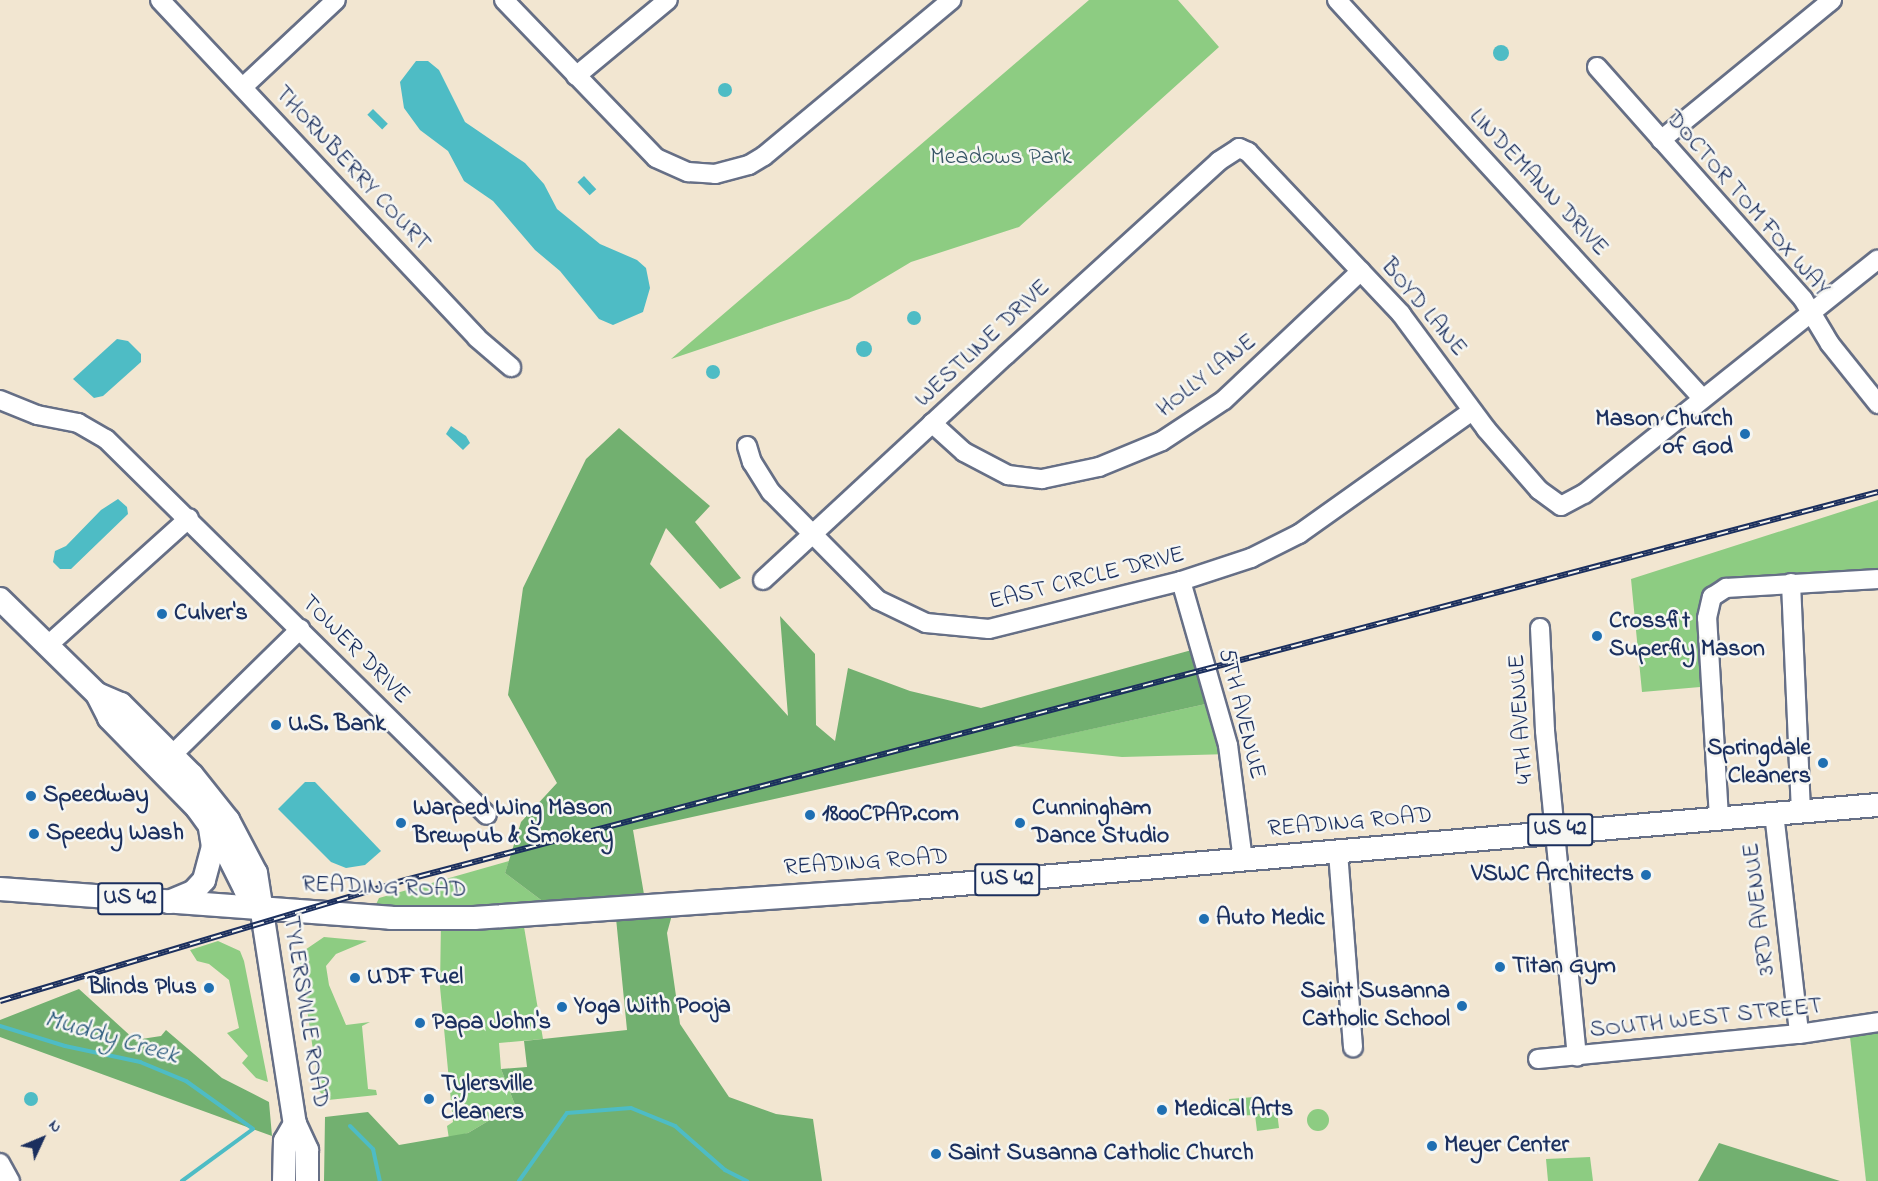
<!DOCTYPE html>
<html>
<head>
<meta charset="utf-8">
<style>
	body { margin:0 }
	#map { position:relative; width:1878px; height:1181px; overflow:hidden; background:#f2e6d1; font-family:"Indie Flower",sans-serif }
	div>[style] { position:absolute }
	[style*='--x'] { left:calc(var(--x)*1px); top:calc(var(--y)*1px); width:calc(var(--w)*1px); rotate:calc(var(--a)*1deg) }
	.green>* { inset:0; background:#8dcc82 }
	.round { border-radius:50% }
	.forest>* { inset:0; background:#72b070 }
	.water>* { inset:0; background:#4ebcc5; transform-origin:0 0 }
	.stream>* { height:4px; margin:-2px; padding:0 2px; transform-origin:2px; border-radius:2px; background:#4ebcc5 }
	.roads { filter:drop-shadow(2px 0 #666f86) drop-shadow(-2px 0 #666f86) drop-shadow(0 2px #666f86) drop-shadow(0 -2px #666f86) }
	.minor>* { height:18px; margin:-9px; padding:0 9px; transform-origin:9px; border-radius:9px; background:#fff }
	.major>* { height:22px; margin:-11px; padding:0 11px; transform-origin:11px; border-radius:11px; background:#fff }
	.rail>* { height:6px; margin-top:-3px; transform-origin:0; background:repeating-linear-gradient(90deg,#f6f6f2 0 11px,#1b2f5e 0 22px); box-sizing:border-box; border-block:2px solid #1b2f5e }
	.dots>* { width:16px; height:16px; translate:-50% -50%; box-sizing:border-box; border:3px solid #f6f6f2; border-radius:50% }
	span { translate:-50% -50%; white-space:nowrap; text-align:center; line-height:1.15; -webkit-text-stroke:5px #f6f6f2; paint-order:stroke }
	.shield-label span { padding:2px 4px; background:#f6f6f2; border:2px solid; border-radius:4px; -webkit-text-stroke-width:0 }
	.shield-label { font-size:22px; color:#1b2f5e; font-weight:700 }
	.park-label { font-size:24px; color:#385667 }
	.street-label { font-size:24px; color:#1b2f5e }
	.poi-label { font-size:24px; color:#1b2f5e; font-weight:700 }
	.right { translate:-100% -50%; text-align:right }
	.left { translate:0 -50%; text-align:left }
	.water-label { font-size:26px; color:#2a597d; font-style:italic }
	.north { position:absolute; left:12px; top:1109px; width:60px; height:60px; -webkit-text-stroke:4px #f6f6f2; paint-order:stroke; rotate:46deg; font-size:16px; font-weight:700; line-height:24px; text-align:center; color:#1b2f5e }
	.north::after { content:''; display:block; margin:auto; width:21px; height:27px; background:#1b2f5e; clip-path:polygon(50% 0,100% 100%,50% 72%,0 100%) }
</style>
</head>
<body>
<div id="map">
	<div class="green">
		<div style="clip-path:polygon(1089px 0,1178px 0,1219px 47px,1019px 227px,911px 262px,849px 299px,671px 359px)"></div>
		<div style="clip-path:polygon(1878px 500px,1878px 579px,1715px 593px,1712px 686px,1642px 692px,1631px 579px)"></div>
		<div style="clip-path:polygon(1215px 702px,1230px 754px,1122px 757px,1014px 746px)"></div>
		<div style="clip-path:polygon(509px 861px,505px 873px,557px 912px,522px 915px,543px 1039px,499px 1043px,501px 1069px,515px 1105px,468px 1133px,449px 1139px,447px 1126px,453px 1122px,440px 987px,441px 919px,370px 917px,379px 898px)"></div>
		<div style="clip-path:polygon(324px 937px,367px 941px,336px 954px,326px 966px,329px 985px,346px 1025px,370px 1022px,362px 1026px,368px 1089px,376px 1090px,377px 1095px,328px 1100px,319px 1091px,299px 954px)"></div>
		<div style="clip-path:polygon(218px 941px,240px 951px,244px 961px,268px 1082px,256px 1078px,242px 1063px,248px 1056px,227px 1033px,239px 1028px,229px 980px,209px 964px,197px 961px,190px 950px)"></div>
		<div style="clip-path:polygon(1878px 1021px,1878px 1181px,1866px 1181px,1849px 1028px)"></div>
		<div style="clip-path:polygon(1254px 1097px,1256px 1114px,1277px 1112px,1279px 1128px,1257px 1131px,1255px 1115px,1231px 1116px,1229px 1099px)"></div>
		<div class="round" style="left:1307px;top:1109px;width:22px;height:22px"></div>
		<div style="clip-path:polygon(1590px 1157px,1593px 1181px,1548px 1181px,1546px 1159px)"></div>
	</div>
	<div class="forest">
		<div style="clip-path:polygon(619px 428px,710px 506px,695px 522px,741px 578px,720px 589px,666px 528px,650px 564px,788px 716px,780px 616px,815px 654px,816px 725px,835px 741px,848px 668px,910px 691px,981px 708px,1199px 648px,1215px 702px,633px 830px,646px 906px,675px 904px,667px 933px,680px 1024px,729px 1097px,776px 1114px,813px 1119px,822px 1181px,324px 1181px,325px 1117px,368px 1112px,399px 1145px,468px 1133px,515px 1105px,501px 1069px,527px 1067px,524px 1041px,627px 1030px,615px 908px,557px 912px,505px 873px,521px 822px,557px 783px,508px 695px,523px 588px,586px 459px)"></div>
		<div style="clip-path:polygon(79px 989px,135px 1040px,161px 1036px,166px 1030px,222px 1078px,269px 1102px,272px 1136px,0 1037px,0 1020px)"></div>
		<div style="clip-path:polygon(1719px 1143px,1840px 1181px,1698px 1181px)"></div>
	</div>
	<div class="water">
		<div class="round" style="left:1493px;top:45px;width:16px;height:16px"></div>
		<div style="clip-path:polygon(416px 61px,428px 61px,439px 70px,465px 122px,525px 163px,544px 184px,557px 209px,600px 244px,637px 260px,646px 268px,650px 288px,643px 312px,613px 325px,599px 319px,560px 271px,535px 250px,493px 201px,464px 181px,448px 151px,420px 130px,404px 108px,400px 82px)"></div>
		<div class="round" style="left:718px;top:83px;width:14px;height:14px"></div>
		<div style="left:373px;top:109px;width:21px;height:8px;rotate:45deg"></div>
		<div style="left:584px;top:176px;width:18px;height:9px;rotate:47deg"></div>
		<div class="round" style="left:907px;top:311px;width:14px;height:14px"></div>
		<div style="clip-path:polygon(117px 339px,128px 341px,141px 354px,141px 362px,103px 396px,94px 398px,73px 379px)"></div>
		<div class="round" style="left:856px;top:341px;width:16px;height:16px"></div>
		<div class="round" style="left:706px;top:365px;width:14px;height:14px"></div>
		<div style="clip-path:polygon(451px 426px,466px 436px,470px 443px,463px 450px,446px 434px)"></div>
		<div style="clip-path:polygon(118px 499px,127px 507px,128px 514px,71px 569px,60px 569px,53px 562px,55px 551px,66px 546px,101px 510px)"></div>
		<div style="clip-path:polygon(305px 782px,315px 782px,381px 851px,365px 865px,346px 868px,331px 862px,278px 809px)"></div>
		<div class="round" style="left:24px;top:1092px;width:14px;height:14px"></div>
	</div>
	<div class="stream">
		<div style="--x:0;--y:1026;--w:68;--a:17.1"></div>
		<div style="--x:65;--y:1046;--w:77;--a:12"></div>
		<div style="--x:140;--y:1062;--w:50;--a:22.4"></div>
		<div style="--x:186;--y:1081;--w:82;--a:35.6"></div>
		<div style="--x:253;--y:1129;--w:88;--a:143.8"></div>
		<div style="--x:350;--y:1126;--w:33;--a:45"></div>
		<div style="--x:373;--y:1149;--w:33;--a:78"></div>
		<div style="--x:519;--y:1181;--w:83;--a:-54.8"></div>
		<div style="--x:567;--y:1113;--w:64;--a:-4.5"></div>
		<div style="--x:631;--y:1108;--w:48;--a:22.2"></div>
		<div style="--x:675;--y:1126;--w:67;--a:41.3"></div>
		<div style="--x:725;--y:1170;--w:25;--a:27"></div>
	</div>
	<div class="roads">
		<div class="minor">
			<div style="--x:160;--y:0;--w:463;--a:46.8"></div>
			<div style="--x:477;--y:338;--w:45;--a:40.5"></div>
			<div style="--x:504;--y:0;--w:219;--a:46.1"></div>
			<div style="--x:656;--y:158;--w:35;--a:24"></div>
			<div style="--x:688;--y:172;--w:27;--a:4"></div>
			<div style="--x:715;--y:174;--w:35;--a:-15"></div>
			<div style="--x:749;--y:165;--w:17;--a:-31"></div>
			<div style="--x:764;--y:156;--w:244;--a:-39.8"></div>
			<div style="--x:1337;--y:0;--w:541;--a:47.47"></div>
			<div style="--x:1597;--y:67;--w:310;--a:48.4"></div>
			<div style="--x:1803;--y:299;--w:52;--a:59"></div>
			<div style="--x:1830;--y:344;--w:77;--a:51.3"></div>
			<div style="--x:576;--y:76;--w:119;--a:-39.6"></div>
			<div style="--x:243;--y:87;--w:127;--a:-43.1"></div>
			<div style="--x:1661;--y:140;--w:221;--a:-39.3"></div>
			<div style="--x:0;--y:400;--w:40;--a:22"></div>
			<div style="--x:37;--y:415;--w:42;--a:11"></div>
			<div style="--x:78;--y:423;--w:32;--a:30"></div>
			<div style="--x:106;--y:439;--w:535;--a:44.62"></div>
			<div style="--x:932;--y:423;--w:43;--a:42.2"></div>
			<div style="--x:964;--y:452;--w:50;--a:27.6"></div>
			<div style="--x:1008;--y:475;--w:34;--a:7"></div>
			<div style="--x:1042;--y:479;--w:58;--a:-11.9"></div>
			<div style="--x:1099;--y:467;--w:68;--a:-22.4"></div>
			<div style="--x:1162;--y:441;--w:74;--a:-33.5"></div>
			<div style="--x:1224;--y:400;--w:188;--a:-43.3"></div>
			<div style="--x:747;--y:446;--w:17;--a:73"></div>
			<div style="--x:752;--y:462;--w:36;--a:58"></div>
			<div style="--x:771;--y:492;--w:152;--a:45.3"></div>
			<div style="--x:878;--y:600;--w:53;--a:25.6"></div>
			<div style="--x:926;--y:623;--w:63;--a:5.4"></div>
			<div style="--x:989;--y:629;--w:198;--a:-14"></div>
			<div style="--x:1181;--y:581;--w:74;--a:-18.2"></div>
			<div style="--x:1251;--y:558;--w:54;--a:-26.6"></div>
			<div style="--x:1299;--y:534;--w:212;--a:-35.4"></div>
			<div style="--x:763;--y:580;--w:331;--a:-42.8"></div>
			<div style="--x:1006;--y:355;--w:288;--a:-42.3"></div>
			<div style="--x:1219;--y:161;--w:24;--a:-33"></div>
			<div style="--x:1239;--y:148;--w:10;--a:24"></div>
			<div style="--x:1248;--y:152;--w:223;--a:46.6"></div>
			<div style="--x:1401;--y:314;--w:143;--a:53.5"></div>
			<div style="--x:1486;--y:429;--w:81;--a:49"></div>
			<div style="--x:1539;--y:490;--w:27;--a:36"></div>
			<div style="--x:1561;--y:506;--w:26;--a:-28"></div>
			<div style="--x:1584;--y:494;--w:376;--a:-38.6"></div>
			<div style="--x:1181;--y:581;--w:171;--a:74"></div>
			<div style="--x:1228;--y:745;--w:116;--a:82.6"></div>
			<div style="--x:1791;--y:583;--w:227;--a:87.5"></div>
			<div style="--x:1540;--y:628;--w:103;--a:87.2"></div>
			<div style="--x:1545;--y:731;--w:327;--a:84.4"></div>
			<div style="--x:47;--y:646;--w:191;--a:-42"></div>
			<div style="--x:172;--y:755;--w:180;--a:-44.5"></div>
			<div style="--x:1774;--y:813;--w:222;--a:83.5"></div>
			<div style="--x:1719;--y:818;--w:200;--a:-93.4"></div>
			<div style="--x:1707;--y:618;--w:22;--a:-77"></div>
			<div style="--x:1712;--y:597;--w:17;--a:-33"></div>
			<div style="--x:1726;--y:588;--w:152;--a:-3.4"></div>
			<div style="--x:1338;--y:852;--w:196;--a:85.6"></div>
			<div style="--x:1538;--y:1059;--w:262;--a:-5.5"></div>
			<div style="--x:1799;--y:1034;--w:80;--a:-8.6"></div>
			<div style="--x:0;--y:1163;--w:21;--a:61"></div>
		</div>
		<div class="major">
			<div style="--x:0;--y:599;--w:136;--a:44.4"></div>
			<div style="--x:97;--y:694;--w:27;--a:63"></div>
			<div style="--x:109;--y:718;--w:126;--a:45.6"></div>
			<div style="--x:197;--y:808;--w:41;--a:54"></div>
			<div style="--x:221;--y:841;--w:54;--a:63.4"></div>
			<div style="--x:245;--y:889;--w:25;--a:50"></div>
			<div style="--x:97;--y:694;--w:26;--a:23"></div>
			<div style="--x:121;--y:704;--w:100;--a:45"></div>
			<div style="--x:192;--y:775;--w:58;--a:51.3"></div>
			<div style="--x:228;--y:820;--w:60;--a:62.2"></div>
			<div style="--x:256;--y:873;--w:254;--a:81.2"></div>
			<div style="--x:295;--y:1124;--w:29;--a:65"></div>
			<div style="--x:307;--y:1150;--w:31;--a:90"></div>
			<div style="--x:0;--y:889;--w:392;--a:4.2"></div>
			<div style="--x:391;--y:918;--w:83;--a:0"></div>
			<div style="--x:474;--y:918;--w:440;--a:-3.9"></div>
			<div style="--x:913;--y:888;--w:969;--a:-4.92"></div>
			<div style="--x:169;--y:902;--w:26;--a:-23"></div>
			<div style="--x:193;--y:892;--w:16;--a:-47"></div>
			<div style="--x:204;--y:880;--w:34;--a:-75"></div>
			<div style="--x:213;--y:847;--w:19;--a:-99"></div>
			<div style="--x:284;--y:1181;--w:40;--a:-88.6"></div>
			<div style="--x:285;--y:1141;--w:20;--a:-60"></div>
		</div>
	</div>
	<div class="rail">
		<div style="--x:0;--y:1001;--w:415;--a:-16.6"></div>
		<div style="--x:398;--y:882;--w:1531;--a:-14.76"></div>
	</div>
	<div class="dots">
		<div style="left:1745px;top:434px;background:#1f6fb2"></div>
		<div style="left:162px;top:614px;background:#1f6fb2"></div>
		<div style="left:1597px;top:636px;background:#1f6fb2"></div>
		<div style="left:276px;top:725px;background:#1f6fb2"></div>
		<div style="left:1823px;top:763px;background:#1f6fb2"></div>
		<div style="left:31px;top:796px;background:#1f6fb2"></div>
		<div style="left:810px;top:815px;background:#1f6fb2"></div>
		<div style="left:401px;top:823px;background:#1f6fb2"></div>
		<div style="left:1020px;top:823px;background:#1f6fb2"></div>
		<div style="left:34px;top:834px;background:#1f6fb2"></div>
		<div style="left:1646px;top:875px;background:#1f6fb2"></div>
		<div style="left:1204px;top:919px;background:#1f6fb2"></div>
		<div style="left:1500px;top:967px;background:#1f6fb2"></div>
		<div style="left:355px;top:978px;background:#1f6fb2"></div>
		<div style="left:209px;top:988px;background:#1f6fb2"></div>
		<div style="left:1462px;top:1006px;background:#1f6fb2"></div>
		<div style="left:562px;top:1007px;background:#1f6fb2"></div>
		<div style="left:420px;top:1023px;background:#1f6fb2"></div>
		<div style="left:429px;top:1099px;background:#1f6fb2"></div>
		<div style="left:1162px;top:1110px;background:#1f6fb2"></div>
		<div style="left:1432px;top:1146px;background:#1f6fb2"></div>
		<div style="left:936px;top:1154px;background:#1f6fb2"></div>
	</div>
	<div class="shield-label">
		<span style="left:1560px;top:830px">US 42</span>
		<span style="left:1007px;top:880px">US 42</span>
		<span style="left:130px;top:899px">US 42</span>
	</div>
	<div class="park-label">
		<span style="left:1001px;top:158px">Meadows Park</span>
	</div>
	<div class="street-label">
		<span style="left:352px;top:169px;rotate:47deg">THORNBERRY COURT</span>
		<span style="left:1538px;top:183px;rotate:47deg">LINDEMANN DRIVE</span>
		<span style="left:1747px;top:204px;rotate:49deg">DOCTOR TOM FOX WAY</span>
		<span style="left:1423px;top:308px;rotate:50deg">BOYD LANE</span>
		<span style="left:983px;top:344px;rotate:-43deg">WESTLINE DRIVE</span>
		<span style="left:1207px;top:376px;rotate:-38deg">HOLLY LANE</span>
		<span style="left:1087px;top:579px;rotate:-14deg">EAST CIRCLE DRIVE</span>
		<span style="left:355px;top:650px;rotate:45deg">TOWER DRIVE</span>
		<span style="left:1241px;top:714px;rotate:76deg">5TH AVENUE</span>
		<span style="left:1522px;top:719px;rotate:-94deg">4TH AVENUE</span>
		<span style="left:1350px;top:823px;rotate:-5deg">READING ROAD</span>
		<span style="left:866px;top:863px;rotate:-4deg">READING ROAD</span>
		<span style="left:384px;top:888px;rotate:2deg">READING ROAD</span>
		<span style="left:1760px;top:909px;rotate:-97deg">3RD AVENUE</span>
		<span style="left:305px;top:1012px;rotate:81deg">TYLERSVILLE ROAD</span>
		<span style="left:1706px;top:1019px;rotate:-6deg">SOUTH WEST STREET</span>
	</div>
	<div class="poi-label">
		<span class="right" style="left:1733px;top:434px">Mason Church<br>of God</span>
		<span class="left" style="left:174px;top:614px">Culver's</span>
		<span class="left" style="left:1609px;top:636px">Crossfit<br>Superfly Mason</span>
		<span class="left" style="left:288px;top:725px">U.S. Bank</span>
		<span class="right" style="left:1811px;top:763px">Springdale<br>Cleaners</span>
		<span class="left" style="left:43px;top:796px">Speedway</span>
		<span class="left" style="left:413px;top:823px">Warped Wing Mason<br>Brewpub &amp; Smokery</span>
		<span class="left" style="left:1032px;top:823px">Cunningham<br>Dance Studio</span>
		<span class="left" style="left:822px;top:815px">1800CPAP.com</span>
		<span class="left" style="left:46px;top:834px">Speedy Wash</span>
		<span class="right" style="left:1634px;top:875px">VSWC Architects</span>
		<span class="left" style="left:1216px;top:919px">Auto Medic</span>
		<span class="left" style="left:1512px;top:967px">Titan Gym</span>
		<span class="left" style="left:367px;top:978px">UDF Fuel</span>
		<span class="right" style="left:197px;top:988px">Blinds Plus</span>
		<span class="right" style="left:1450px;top:1006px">Saint Susanna<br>Catholic School</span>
		<span class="left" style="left:574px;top:1007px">Yoga With Pooja</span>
		<span class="left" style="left:432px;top:1023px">Papa John's</span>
		<span class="left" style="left:441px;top:1099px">Tylersville<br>Cleaners</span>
		<span class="left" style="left:1174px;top:1110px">Medical Arts</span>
		<span class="left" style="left:1444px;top:1146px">Meyer Center</span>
		<span class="left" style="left:948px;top:1154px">Saint Susanna Catholic Church</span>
	</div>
	<div class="water-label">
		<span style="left:111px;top:1039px;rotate:16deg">Muddy Creek</span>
	</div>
	<div class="north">N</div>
</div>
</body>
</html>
